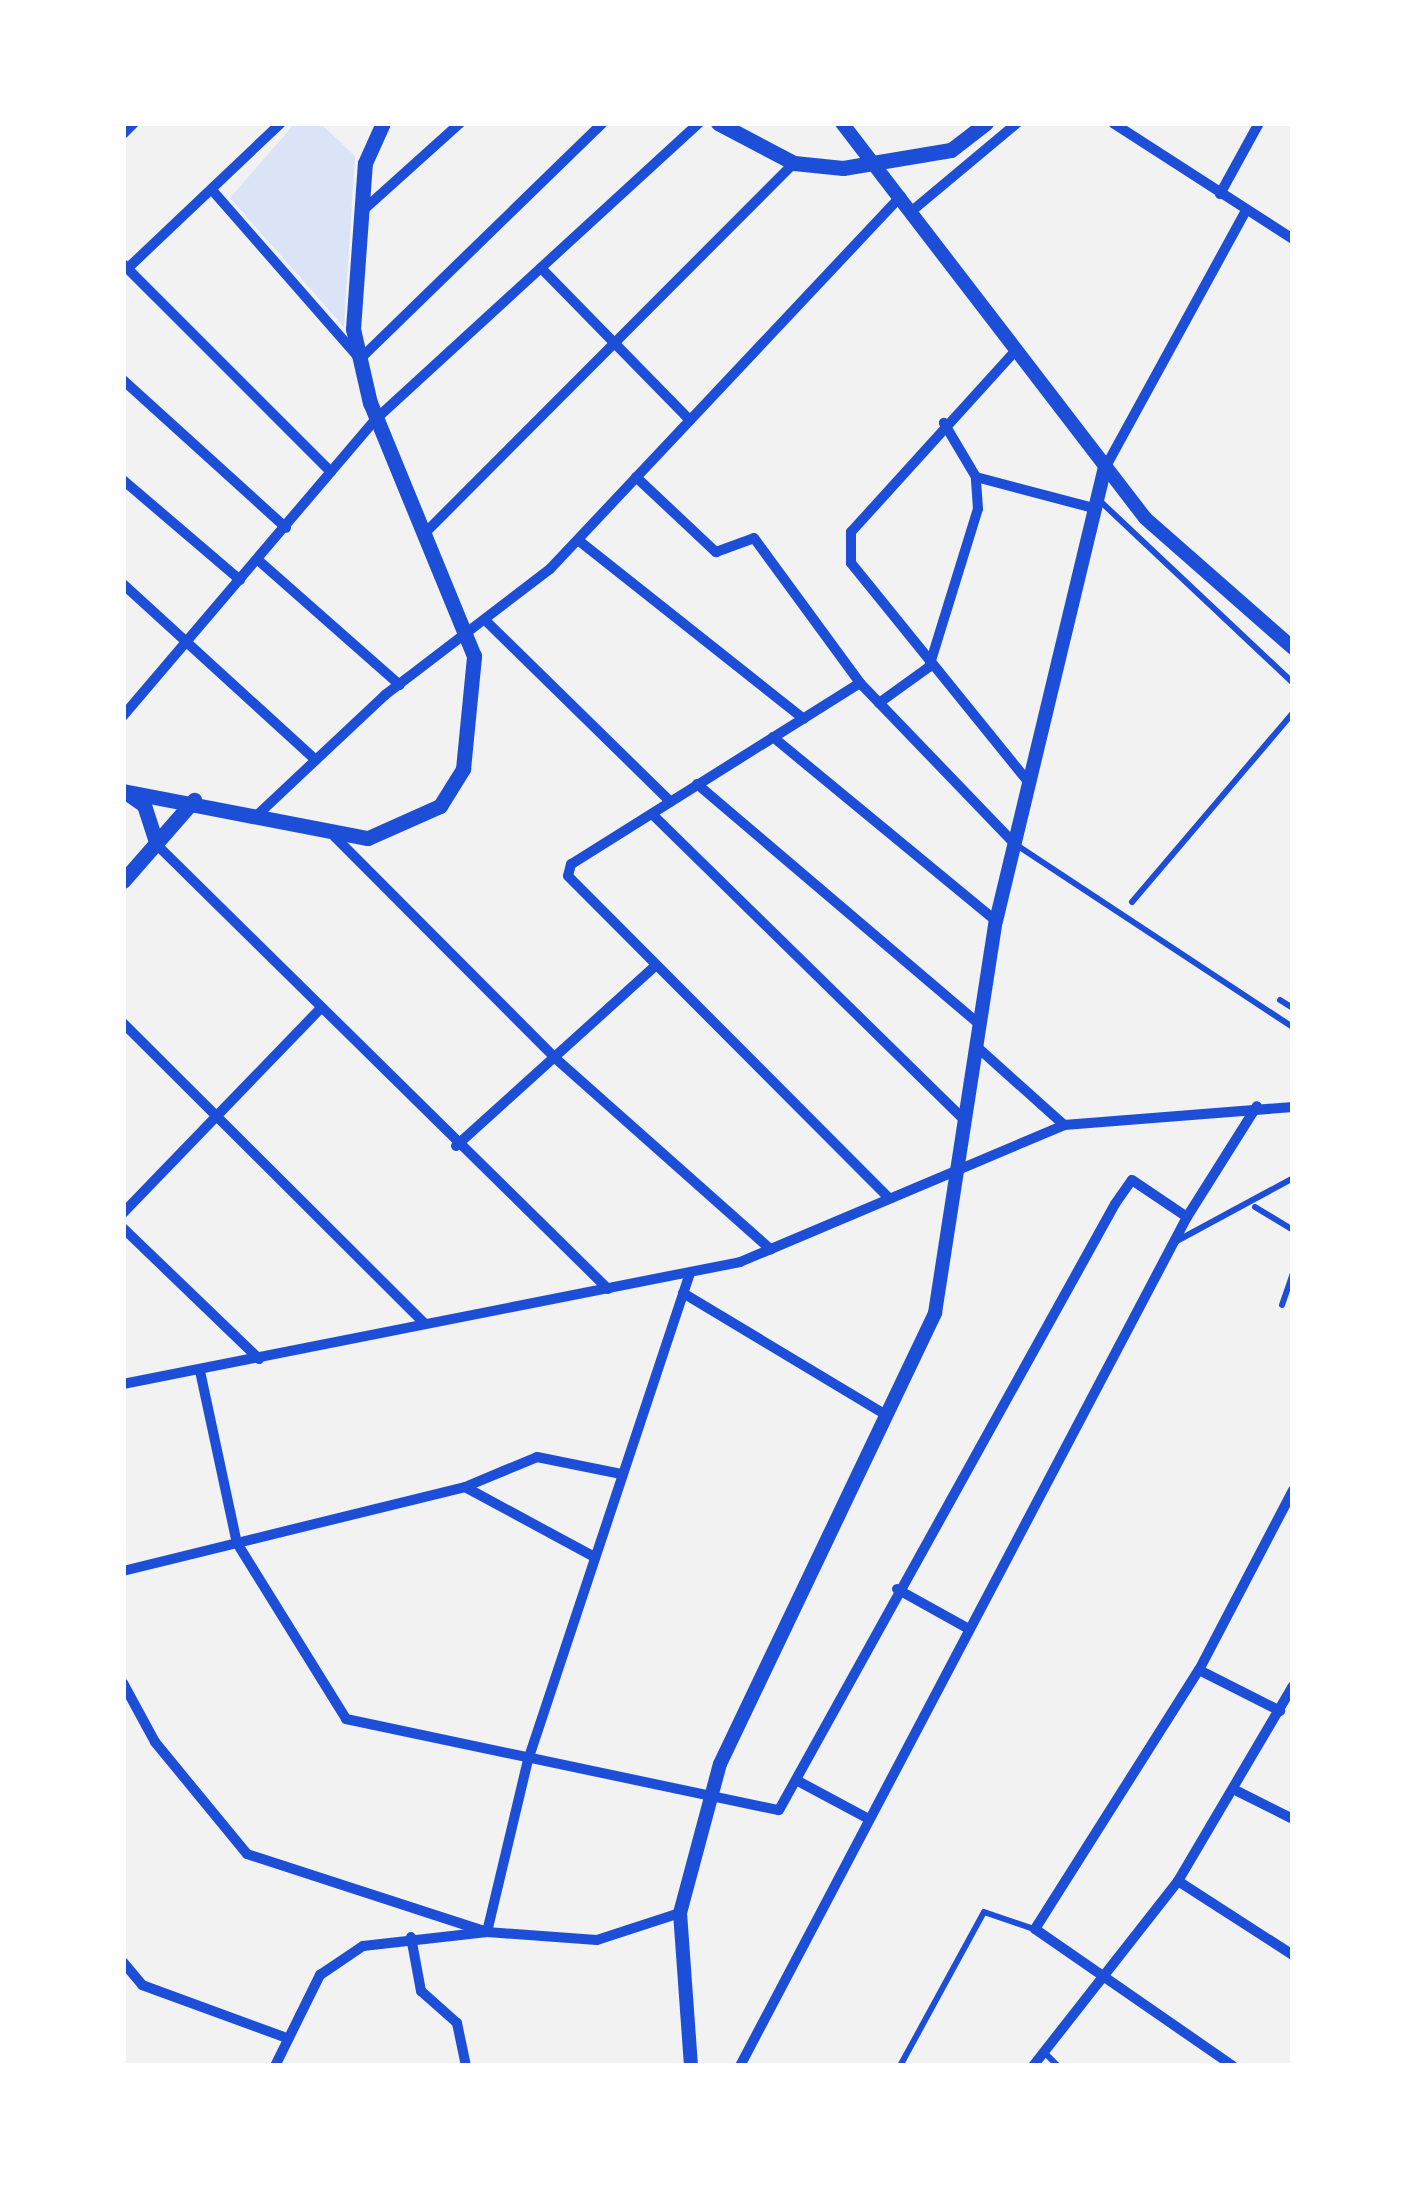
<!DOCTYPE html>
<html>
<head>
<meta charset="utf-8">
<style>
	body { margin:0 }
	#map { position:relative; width:1416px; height:2189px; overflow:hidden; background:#f2f2f2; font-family:"Source Serif 4",serif }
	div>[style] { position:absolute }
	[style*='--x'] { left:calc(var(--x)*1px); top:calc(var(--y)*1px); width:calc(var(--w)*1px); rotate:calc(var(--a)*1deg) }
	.green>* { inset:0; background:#dbe4f7 }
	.service>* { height:6px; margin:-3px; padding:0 3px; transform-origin:3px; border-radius:3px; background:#1d4ed8 }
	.minor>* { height:10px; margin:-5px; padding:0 5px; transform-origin:5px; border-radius:5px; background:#1d4ed8 }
	.tertiary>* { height:14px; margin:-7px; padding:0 7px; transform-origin:7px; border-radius:7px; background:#1d4ed8 }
	.secondary>* { height:15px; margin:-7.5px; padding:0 7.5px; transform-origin:7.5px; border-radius:7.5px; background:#1d4ed8 }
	span { translate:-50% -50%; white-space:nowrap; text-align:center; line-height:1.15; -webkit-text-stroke:9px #fff; paint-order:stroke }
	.frame { position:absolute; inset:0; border:126px solid #fff; pointer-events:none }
</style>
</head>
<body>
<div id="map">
	<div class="green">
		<div style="clip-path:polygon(295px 123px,320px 123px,355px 156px,344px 327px,230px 198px)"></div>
	</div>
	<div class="service">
		<div style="--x:1100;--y:501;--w:265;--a:43.3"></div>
		<div style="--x:1018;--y:846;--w:329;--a:33.4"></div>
		<div style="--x:1132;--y:902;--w:248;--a:-49.6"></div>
		<div style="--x:1280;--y:1000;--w:15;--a:32"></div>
		<div style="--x:1255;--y:1207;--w:44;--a:31.2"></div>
		<div style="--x:1173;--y:1243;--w:136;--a:-28.4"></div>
		<div style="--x:1282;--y:1305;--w:34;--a:-71"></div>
		<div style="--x:1046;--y:2054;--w:17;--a:45"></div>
		<div style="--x:900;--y:2066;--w:175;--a:-61.4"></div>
		<div style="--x:984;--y:1912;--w:53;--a:18.8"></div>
	</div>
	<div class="minor">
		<div style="--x:1113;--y:123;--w:214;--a:32.8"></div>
		<div style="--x:123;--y:134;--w:16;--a:-45"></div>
		<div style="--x:212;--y:190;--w:225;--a:48.8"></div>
		<div style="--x:360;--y:359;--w:339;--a:-44.2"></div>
		<div style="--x:1220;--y:194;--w:81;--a:-61.2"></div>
		<div style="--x:913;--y:210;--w:136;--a:-39.9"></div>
		<div style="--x:360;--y:213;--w:135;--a:-42"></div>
		<div style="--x:123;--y:264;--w:294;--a:45"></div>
		<div style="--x:128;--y:268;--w:211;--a:-43.5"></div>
		<div style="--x:541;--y:268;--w:213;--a:45.6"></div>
		<div style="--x:1017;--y:349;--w:247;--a:132.2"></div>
		<div style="--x:851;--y:532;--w:31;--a:90"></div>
		<div style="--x:851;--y:563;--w:284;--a:51"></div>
		<div style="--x:123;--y:380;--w:220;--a:42.2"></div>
		<div style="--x:1105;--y:468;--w:294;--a:-61.3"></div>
		<div style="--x:636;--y:477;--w:110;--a:43.2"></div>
		<div style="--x:716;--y:552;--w:40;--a:-20.2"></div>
		<div style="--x:754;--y:538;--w:180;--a:53.8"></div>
		<div style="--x:860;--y:683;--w:223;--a:46.1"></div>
		<div style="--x:976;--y:477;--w:125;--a:14.8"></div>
		<div style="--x:123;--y:480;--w:154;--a:40.5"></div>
		<div style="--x:428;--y:530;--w:518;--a:-45.08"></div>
		<div style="--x:578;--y:540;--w:288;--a:38.4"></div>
		<div style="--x:258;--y:560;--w:189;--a:41.4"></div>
		<div style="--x:123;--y:584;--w:261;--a:42.4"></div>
		<div style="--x:487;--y:622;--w:257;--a:44.4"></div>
		<div style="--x:860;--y:683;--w:341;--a:147.9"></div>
		<div style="--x:571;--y:864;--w:12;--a:104"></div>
		<div style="--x:568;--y:876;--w:455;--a:45.1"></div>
		<div style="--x:879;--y:703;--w:62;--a:-35.8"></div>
		<div style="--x:929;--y:667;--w:165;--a:-72.8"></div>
		<div style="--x:978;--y:509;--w:32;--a:-94"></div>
		<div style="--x:976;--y:477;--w:63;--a:-120.7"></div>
		<div style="--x:123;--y:716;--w:392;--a:-49.6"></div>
		<div style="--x:377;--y:418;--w:437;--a:-42.5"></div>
		<div style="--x:773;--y:737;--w:289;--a:39.5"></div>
		<div style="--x:697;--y:784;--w:370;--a:40.4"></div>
		<div style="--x:652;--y:814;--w:436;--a:44.4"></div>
		<div style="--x:253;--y:819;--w:181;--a:-43.2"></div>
		<div style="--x:385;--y:695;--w:208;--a:-37.4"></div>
		<div style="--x:550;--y:569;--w:512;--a:-46.74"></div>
		<div style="--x:334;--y:836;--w:312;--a:45.1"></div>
		<div style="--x:554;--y:1057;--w:290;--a:41.6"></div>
		<div style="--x:157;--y:845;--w:633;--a:44.55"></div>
		<div style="--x:123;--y:1023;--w:425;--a:44.9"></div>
		<div style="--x:976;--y:1046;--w:118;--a:41.9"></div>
		<div style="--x:456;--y:1146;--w:268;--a:-42.1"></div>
		<div style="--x:123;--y:1213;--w:285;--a:-46"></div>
		<div style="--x:1187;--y:1217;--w:131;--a:-57.8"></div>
		<div style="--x:123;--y:1228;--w:189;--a:43.9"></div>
		<div style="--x:683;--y:1293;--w:235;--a:31"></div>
		<div style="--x:200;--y:1371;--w:176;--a:77.9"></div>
		<div style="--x:237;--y:1543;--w:207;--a:58.2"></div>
		<div style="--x:346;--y:1719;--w:442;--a:11.9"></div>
		<div style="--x:779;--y:1810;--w:693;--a:-60.99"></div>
		<div style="--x:1115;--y:1204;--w:29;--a:-55"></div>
		<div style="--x:1132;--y:1180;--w:66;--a:33.9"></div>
		<div style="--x:1187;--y:1217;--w:959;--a:117.77"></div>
		<div style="--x:123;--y:1384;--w:629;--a:-11.18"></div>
		<div style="--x:740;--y:1262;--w:352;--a:-22.9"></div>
		<div style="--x:1064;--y:1125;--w:230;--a:-4.5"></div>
		<div style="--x:465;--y:1487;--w:143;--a:28.4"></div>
		<div style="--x:123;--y:1571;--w:352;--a:-13.8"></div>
		<div style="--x:465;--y:1487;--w:78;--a:-22.6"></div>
		<div style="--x:537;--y:1457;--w:86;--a:11.4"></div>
		<div style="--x:897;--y:1589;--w:80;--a:29.1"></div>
		<div style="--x:1199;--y:1670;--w:91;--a:26.8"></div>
		<div style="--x:123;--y:1683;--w:67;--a:61.5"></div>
		<div style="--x:155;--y:1742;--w:145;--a:50.6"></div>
		<div style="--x:247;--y:1854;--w:252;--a:18"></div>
		<div style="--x:487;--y:1932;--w:177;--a:-76.6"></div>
		<div style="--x:528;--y:1760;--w:513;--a:-71.6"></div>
		<div style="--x:798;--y:1781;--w:78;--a:28.2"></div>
		<div style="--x:1237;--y:1791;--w:63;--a:26.6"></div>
		<div style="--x:1178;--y:1881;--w:137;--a:32.8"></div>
		<div style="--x:411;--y:1937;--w:55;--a:79.5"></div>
		<div style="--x:421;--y:1991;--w:48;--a:41.6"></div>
		<div style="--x:457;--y:2023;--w:44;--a:78.2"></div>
		<div style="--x:123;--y:1962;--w:30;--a:50"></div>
		<div style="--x:142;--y:1985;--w:151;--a:20.1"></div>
		<div style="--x:275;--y:2066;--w:102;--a:-63.7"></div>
		<div style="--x:320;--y:1975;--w:52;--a:-34"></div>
		<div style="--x:363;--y:1946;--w:125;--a:-6.4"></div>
		<div style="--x:487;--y:1932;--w:110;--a:4.2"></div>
		<div style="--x:597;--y:1940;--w:87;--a:-18"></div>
		<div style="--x:1033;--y:2066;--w:235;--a:-51.9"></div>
		<div style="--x:1178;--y:1881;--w:226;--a:-59.5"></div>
		<div style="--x:1233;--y:2066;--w:241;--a:-145.3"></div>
		<div style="--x:1035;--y:1929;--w:307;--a:-57.7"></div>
		<div style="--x:1199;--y:1670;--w:203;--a:-62.4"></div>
	</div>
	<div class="tertiary">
		<div style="--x:842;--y:123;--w:498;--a:52.5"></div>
		<div style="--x:1145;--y:518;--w:197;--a:41.3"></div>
		<div style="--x:691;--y:2066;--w:153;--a:-94.1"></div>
		<div style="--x:680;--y:1913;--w:154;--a:-75"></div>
		<div style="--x:720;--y:1764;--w:500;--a:-64.5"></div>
		<div style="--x:935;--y:1313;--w:397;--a:-81.2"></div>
		<div style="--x:996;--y:921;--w:466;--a:-76.5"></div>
	</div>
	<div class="secondary">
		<div style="--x:718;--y:123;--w:86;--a:27.8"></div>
		<div style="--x:794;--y:163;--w:49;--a:5.8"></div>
		<div style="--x:843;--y:168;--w:109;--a:-9.5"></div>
		<div style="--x:951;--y:150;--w:44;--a:-37.6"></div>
		<div style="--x:123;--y:791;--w:249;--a:10.9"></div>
		<div style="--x:368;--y:838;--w:79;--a:-24"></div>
		<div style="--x:440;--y:806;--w:44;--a:-58.1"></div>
		<div style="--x:463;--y:769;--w:114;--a:-84.4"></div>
		<div style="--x:474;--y:656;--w:274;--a:-112.3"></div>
		<div style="--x:370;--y:403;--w:76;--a:-102.9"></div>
		<div style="--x:353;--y:329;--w:166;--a:-85.9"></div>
		<div style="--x:365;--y:163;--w:44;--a:-65.8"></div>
		<div style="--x:127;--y:793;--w:21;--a:35"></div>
		<div style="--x:144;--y:805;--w:42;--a:72"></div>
		<div style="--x:123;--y:881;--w:108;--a:-48.8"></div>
	</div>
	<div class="frame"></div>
</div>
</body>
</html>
